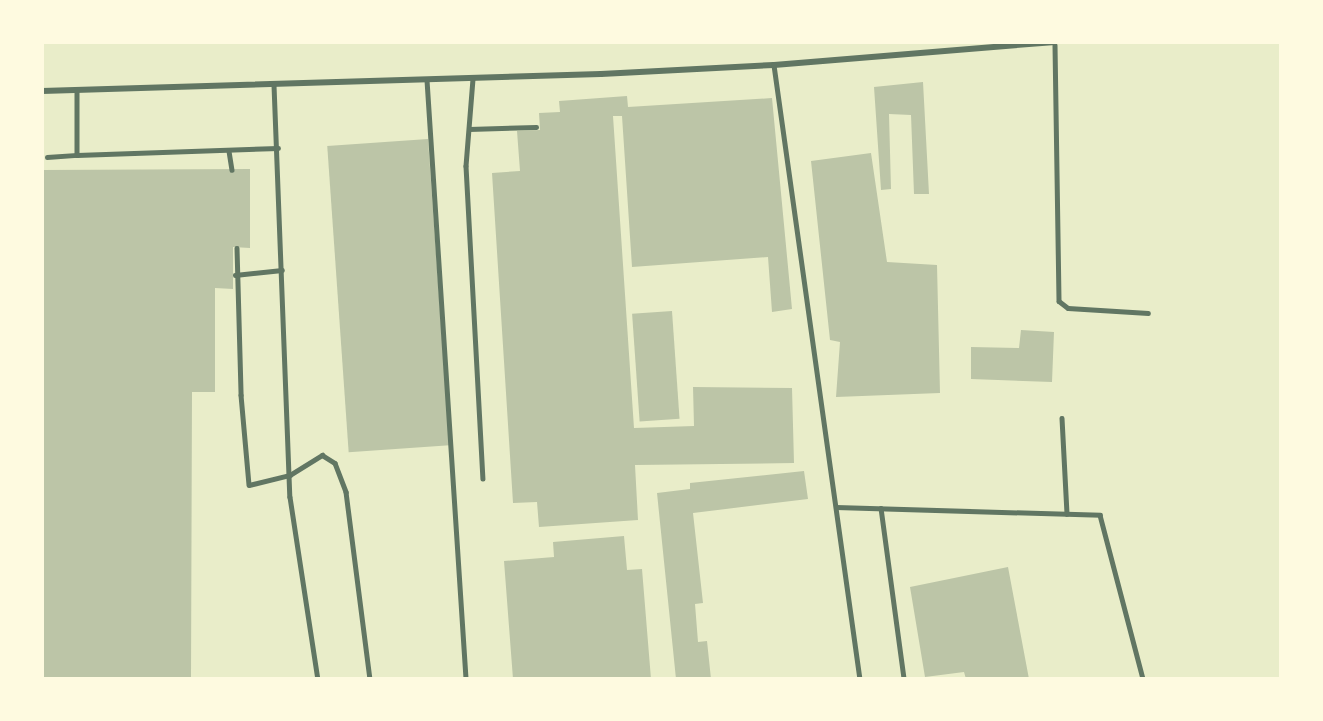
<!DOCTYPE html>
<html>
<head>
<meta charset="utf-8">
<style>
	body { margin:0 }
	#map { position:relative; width:1323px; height:721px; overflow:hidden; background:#e9edc9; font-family:Helvetica,sans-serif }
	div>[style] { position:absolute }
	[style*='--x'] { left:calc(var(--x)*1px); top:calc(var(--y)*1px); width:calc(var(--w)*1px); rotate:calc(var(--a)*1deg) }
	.building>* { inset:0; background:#bcc5a7; transform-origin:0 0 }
	.service>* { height:4.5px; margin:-2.25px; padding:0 2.25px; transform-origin:2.25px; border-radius:2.25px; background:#617663 }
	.minor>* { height:6px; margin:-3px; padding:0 3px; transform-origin:3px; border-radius:3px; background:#617663 }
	span { translate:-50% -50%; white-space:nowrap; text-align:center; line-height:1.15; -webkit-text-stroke:6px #fefae0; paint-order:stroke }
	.frame { position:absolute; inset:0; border:44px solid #fefae0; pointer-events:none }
</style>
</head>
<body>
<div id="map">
	<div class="building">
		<div style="clip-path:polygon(923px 82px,929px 194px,914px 194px,911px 115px,889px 114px,891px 189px,881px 190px,874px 87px)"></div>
		<div style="clip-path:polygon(627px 96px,628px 107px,772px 98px,792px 309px,772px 312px,768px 257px,632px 267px,622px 116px,613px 116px,634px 428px,694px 426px,693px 387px,792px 388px,794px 463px,635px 465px,638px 520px,539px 527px,537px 502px,513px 503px,492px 173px,520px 171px,517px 131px,540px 130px,539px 113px,560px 112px,559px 101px)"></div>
		<div style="left:428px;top:139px;width:307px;height:101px;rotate:86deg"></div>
		<div style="clip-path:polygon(871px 153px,887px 262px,937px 265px,940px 393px,836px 397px,840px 342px,830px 340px,811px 161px)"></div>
		<div style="clip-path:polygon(250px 169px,250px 248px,233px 247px,233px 289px,215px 288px,215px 392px,192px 392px,191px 679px,42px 679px,42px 170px)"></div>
		<div style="left:672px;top:311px;width:108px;height:40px;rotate:86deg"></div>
		<div style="clip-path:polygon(1021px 330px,1054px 332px,1052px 382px,971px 379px,971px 347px,1019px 348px)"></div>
		<div style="clip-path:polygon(804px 471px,808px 499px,693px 513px,703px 603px,695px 604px,698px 642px,707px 641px,711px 679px,676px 679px,657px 493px,690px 489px,690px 483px)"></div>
		<div style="clip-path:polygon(624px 536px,627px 570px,642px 569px,651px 679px,513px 679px,504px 561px,554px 557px,553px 542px)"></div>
		<div style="clip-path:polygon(1008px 567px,1029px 679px,966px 679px,964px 672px,925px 677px,910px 587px)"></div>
	</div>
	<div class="service">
		<div style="--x:1055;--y:45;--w:256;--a:89.1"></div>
		<div style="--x:1059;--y:301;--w:11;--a:38"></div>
		<div style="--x:1068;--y:308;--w:80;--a:3.6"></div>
		<div style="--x:774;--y:65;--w:620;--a:82.03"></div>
		<div style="--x:473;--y:79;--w:87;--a:94.6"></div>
		<div style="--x:466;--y:166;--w:313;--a:86.9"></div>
		<div style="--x:427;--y:80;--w:600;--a:86.27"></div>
		<div style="--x:274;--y:85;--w:412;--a:87.8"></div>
		<div style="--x:290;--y:497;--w:184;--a:81.3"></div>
		<div style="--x:77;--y:90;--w:65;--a:90"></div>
		<div style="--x:77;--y:155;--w:201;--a:-2"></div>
		<div style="--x:469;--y:129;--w:67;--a:-1.7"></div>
		<div style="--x:229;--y:151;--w:19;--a:81"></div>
		<div style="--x:47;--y:157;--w:30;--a:-4"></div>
		<div style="--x:237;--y:248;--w:147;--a:88.4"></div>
		<div style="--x:241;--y:395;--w:90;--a:84.9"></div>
		<div style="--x:249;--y:485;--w:42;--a:-13.7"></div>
		<div style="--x:290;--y:475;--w:38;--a:-32"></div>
		<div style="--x:322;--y:455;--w:15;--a:32"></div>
		<div style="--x:335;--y:463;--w:31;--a:69"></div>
		<div style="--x:346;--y:492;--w:189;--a:82.7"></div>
		<div style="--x:235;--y:275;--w:47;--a:-6.1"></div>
		<div style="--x:1062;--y:418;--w:96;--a:87"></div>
		<div style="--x:836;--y:507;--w:264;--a:1.7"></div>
		<div style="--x:1100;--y:515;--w:170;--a:75.3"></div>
		<div style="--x:881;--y:508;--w:173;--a:82.3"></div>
	</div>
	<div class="minor">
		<div style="--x:42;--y:91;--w:559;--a:-1.74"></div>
		<div style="--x:601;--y:74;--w:173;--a:-3"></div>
		<div style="--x:774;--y:65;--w:282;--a:-4.7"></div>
	</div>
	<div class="frame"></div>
</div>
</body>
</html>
